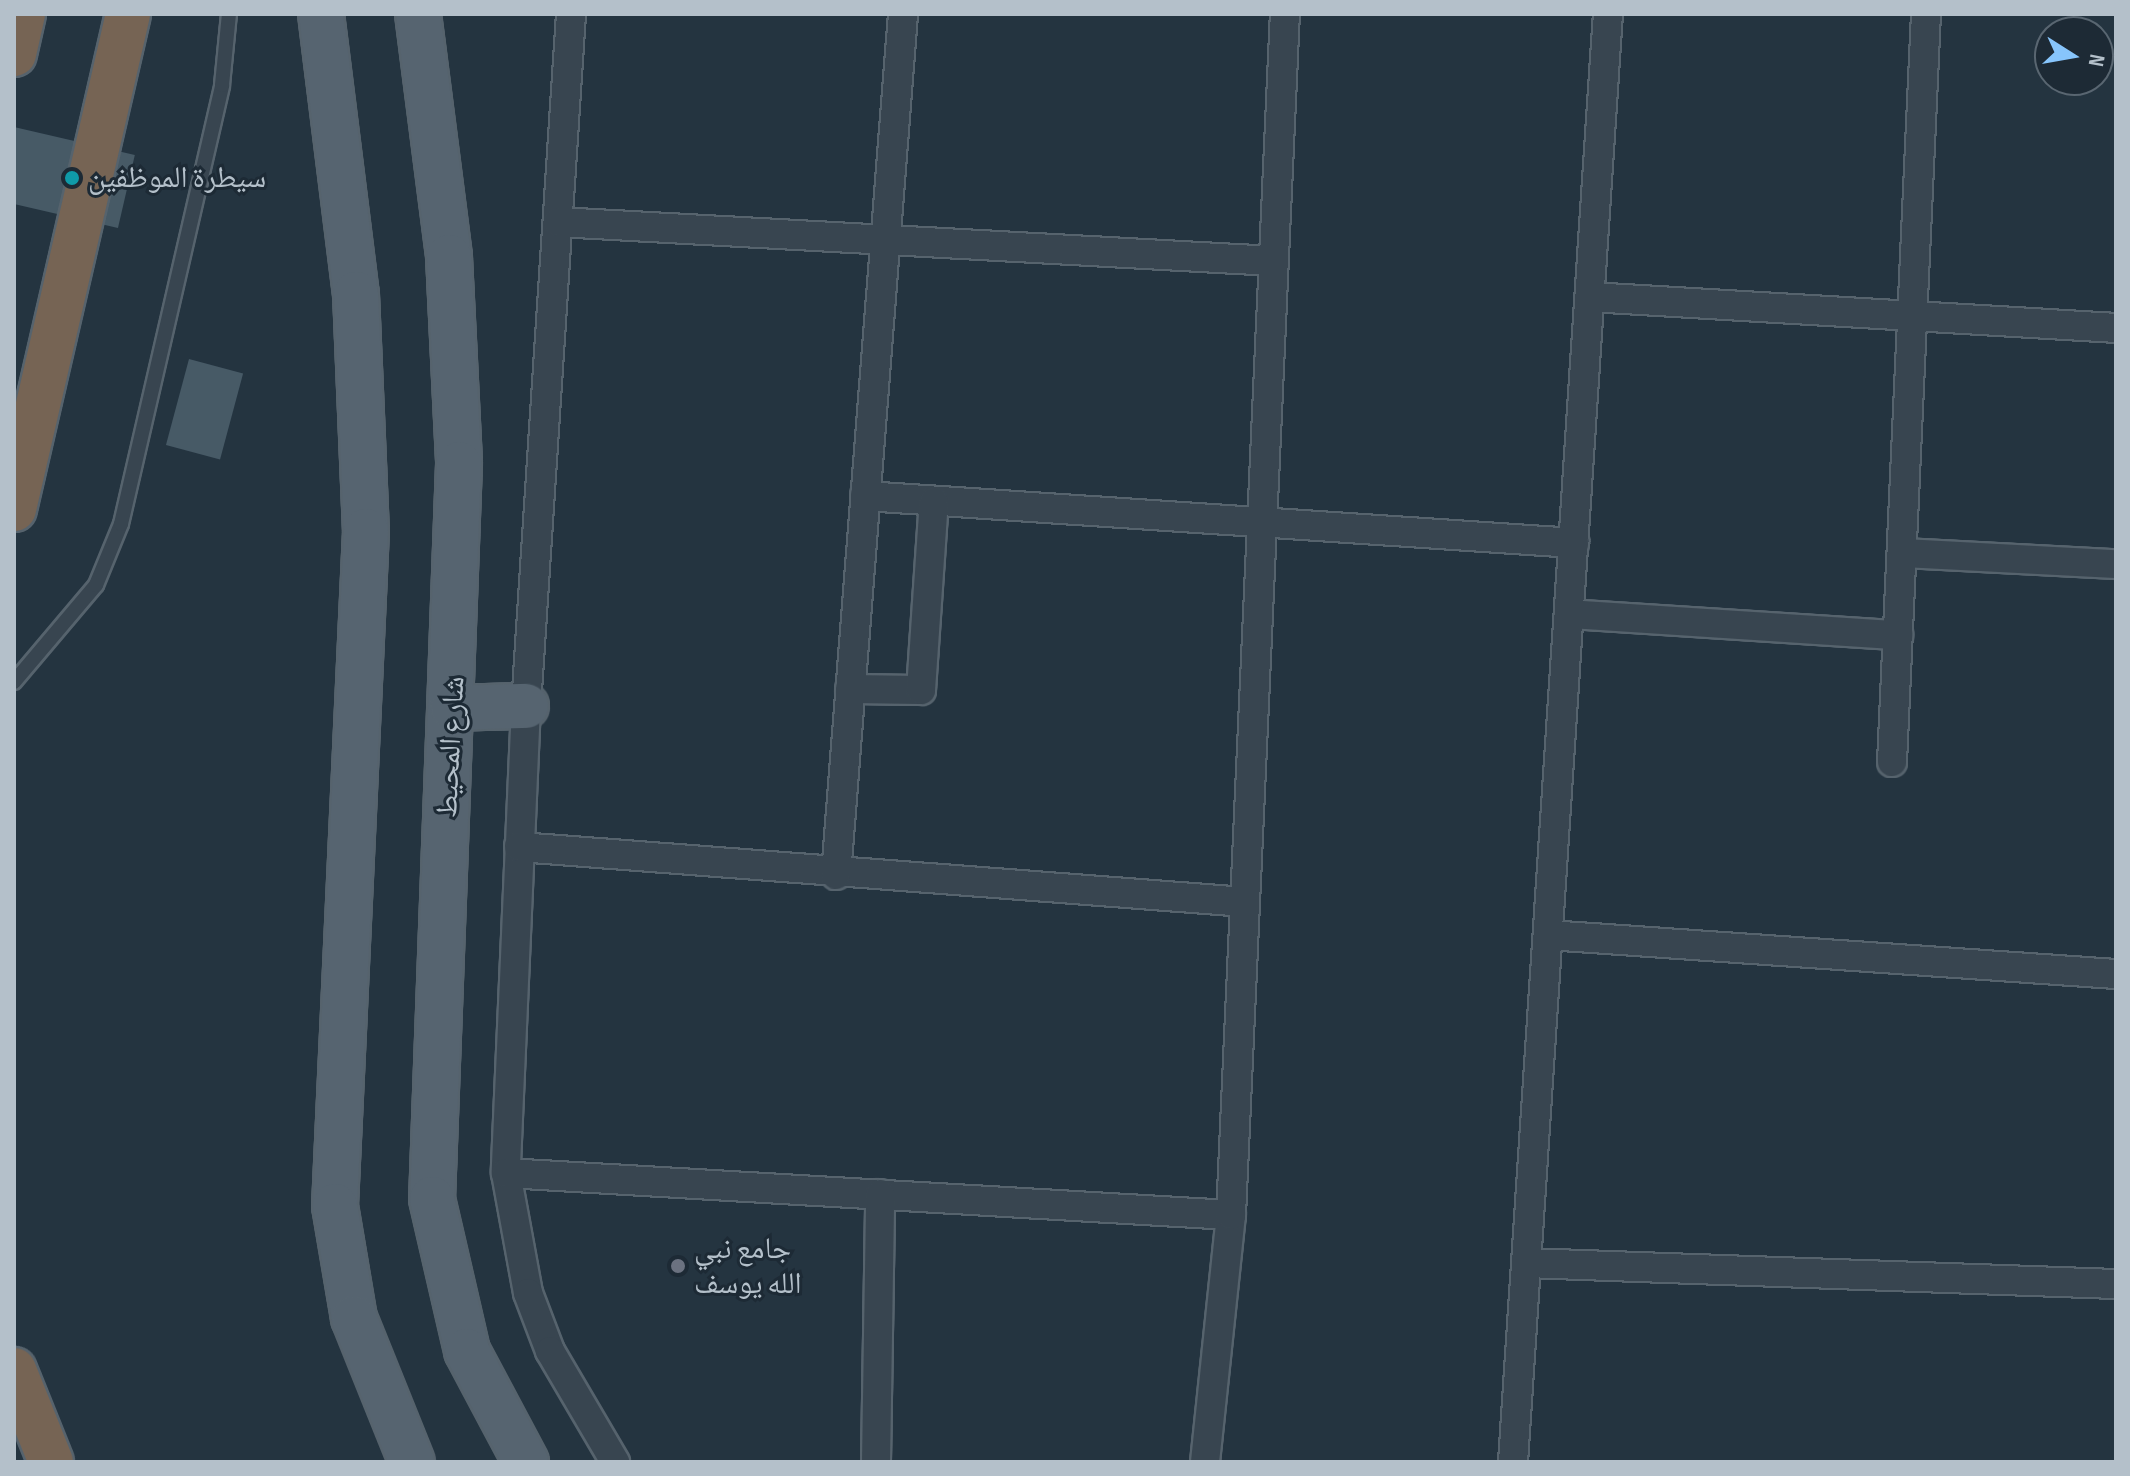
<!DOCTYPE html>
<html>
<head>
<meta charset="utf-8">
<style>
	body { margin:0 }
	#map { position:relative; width:2130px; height:1476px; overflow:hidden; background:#243440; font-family:"Sofia Sans Condensed","Noto Naskh Arabic",sans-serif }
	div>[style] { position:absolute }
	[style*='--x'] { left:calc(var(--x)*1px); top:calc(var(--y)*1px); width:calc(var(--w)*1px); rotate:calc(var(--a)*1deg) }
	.building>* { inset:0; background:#475a66; transform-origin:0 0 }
	.roads { filter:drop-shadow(2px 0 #56636d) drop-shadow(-2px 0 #56636d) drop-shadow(0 2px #56636d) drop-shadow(0 -2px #56636d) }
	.lane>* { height:14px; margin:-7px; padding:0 7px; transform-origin:7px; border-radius:7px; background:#384550 }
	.street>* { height:28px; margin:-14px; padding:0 14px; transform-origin:14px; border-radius:14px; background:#384550 }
	.primary>* { height:44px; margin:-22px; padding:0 22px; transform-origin:22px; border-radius:22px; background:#566470 }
	.highway>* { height:44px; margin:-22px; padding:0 22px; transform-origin:22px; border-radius:22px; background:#766454 }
	.dots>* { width:22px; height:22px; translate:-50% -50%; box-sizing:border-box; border:4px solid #1d2a35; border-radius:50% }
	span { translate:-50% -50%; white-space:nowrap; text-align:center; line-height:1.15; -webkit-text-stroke:6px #1d2a35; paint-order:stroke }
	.poi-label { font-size:30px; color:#b4c0ca }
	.left { translate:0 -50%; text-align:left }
	.street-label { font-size:30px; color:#b4c0ca }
	.frame { position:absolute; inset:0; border:16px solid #b4c0ca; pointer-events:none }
	.north { position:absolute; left:2034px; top:16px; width:80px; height:80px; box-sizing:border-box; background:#1d2a35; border:2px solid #596671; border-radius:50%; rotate:101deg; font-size:22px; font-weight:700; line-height:32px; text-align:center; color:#b4c0ca }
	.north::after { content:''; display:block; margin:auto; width:28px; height:36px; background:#87c5fc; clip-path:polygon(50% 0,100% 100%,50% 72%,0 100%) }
</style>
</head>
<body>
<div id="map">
	<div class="building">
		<div style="left:14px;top:127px;width:124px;height:75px;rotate:13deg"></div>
		<div style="left:189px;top:359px;width:56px;height:89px;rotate:15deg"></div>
	</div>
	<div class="roads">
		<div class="lane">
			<div style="--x:14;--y:682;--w:127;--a:-49.8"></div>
			<div style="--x:96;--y:585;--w:66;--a:-67.7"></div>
			<div style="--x:121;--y:524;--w:450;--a:-77"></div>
			<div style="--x:222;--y:85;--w:71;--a:-84.4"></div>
		</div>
		<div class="street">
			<div style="--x:571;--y:14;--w:693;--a:93.72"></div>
			<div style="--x:526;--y:706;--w:467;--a:92.5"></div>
			<div style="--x:506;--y:1173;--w:122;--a:79.6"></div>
			<div style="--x:528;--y:1293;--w:62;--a:69.2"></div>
			<div style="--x:550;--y:1351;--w:129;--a:59.6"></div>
			<div style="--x:558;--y:222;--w:717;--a:3.12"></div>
			<div style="--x:1590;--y:297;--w:527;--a:3.37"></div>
			<div style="--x:865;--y:496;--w:711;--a:3.79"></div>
			<div style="--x:1903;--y:553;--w:213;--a:3"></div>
			<div style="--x:1569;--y:614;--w:330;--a:3.7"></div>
			<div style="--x:850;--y:689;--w:71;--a:0.8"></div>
			<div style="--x:921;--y:690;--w:189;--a:-86.1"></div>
			<div style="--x:1892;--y:762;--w:749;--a:-87.4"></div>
			<div style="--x:519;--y:847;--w:728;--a:4.33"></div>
			<div style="--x:836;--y:875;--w:864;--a:-85.55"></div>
			<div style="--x:1548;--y:935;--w:569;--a:3.93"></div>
			<div style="--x:506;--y:1173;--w:726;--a:3.32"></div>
			<div style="--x:1526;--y:1263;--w:590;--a:2.04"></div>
			<div style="--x:876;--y:1462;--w:268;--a:-89.1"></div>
			<div style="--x:1205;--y:1462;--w:248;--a:-84"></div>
			<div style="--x:1231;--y:1215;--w:1202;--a:-87.43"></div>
			<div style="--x:1513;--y:1462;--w:1451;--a:-86.25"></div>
		</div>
		<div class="primary">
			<div style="--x:321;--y:14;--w:282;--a:82.9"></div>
			<div style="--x:356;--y:294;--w:237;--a:87.6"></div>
			<div style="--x:366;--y:531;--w:676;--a:92.63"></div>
			<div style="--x:335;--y:1206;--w:114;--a:80.4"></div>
			<div style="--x:354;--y:1318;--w:155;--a:68.1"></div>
			<div style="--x:418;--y:14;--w:245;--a:82.7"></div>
			<div style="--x:449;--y:257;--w:207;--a:87.2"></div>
			<div style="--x:459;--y:464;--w:735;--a:92.1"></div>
			<div style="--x:432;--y:1199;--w:156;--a:77"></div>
			<div style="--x:467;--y:1351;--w:126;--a:62"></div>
			<div style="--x:453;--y:708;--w:73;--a:-1.6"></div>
		</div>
		<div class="highway">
			<div style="--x:14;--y:54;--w:41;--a:-77.3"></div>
			<div style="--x:14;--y:509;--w:508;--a:-77.03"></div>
			<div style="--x:14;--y:1370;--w:99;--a:68.1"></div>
		</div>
	</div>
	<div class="dots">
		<div style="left:72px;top:178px;background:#0f9aa8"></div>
		<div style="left:678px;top:1266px;background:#6b7280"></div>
	</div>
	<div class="poi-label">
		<span class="left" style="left:88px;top:178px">سيطرة الموظفين</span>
		<span class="left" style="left:694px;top:1266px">جامع نبي<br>الله يوسف</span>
	</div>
	<div class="street-label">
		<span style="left:451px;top:747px;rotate:-87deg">شارع المحيط</span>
	</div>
	<div class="frame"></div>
	<div class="north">N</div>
</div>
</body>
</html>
